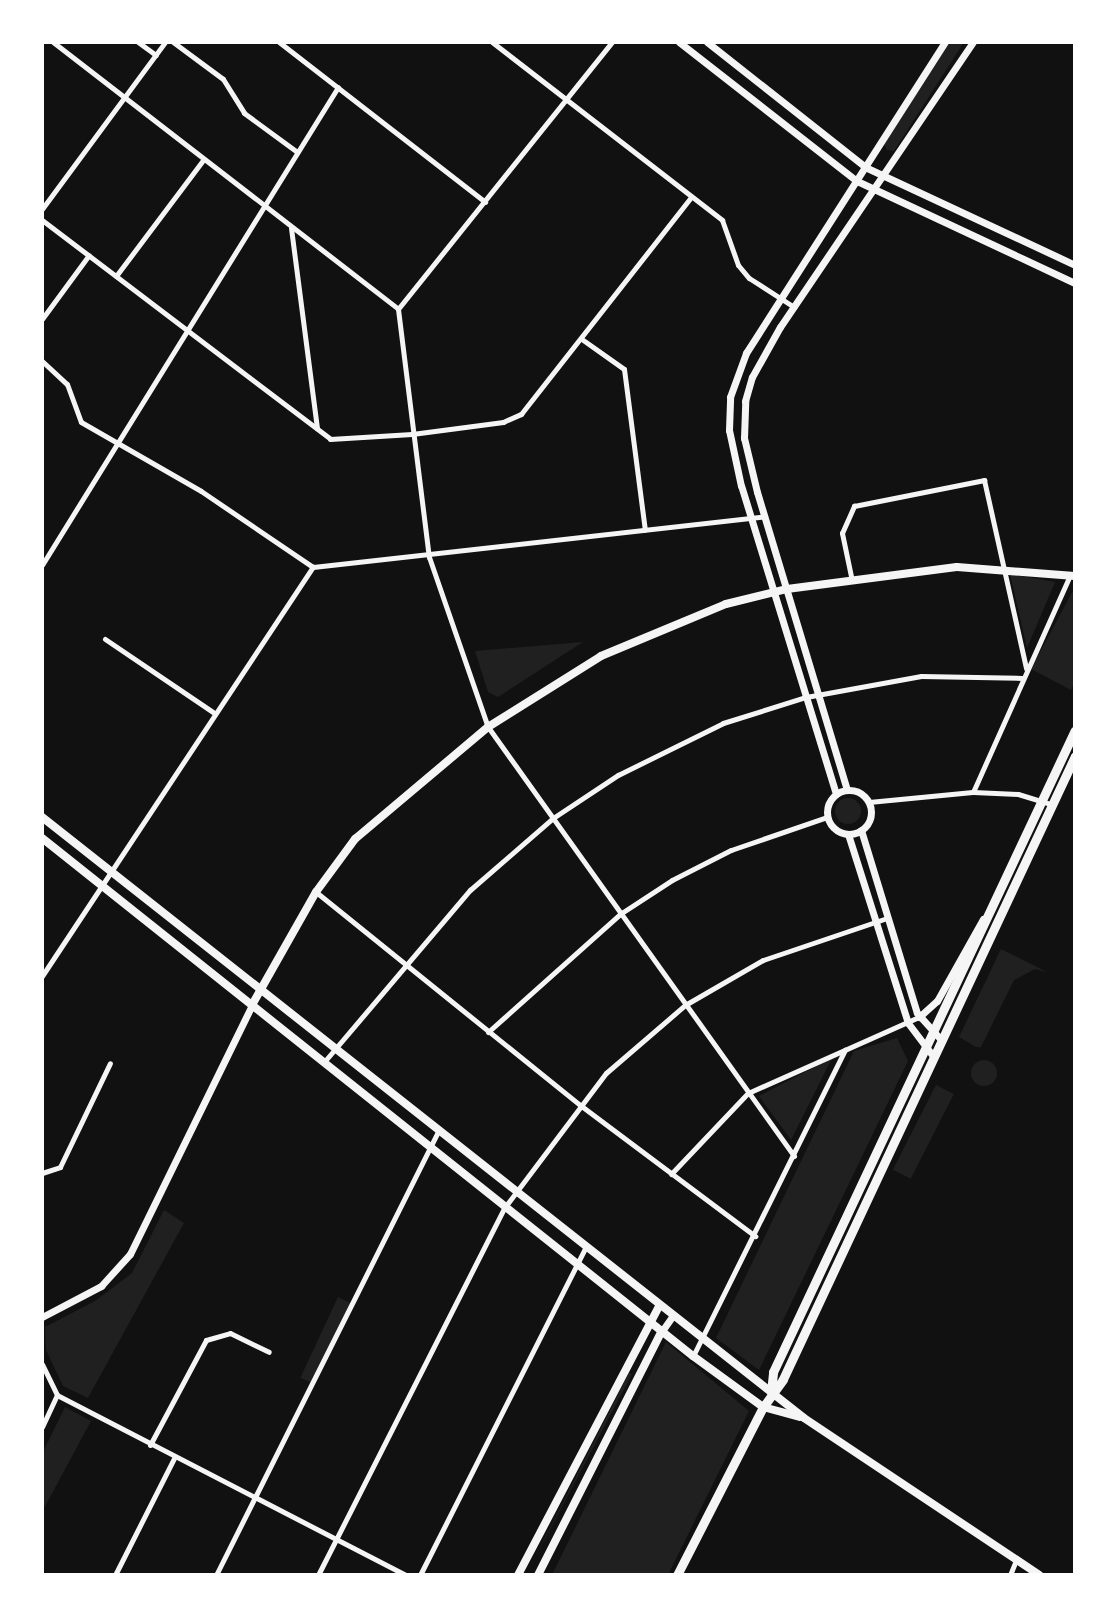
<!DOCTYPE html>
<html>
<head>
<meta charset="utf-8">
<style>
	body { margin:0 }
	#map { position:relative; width:1117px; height:1617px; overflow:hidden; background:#111; font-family:"Sofia Sans Condensed",sans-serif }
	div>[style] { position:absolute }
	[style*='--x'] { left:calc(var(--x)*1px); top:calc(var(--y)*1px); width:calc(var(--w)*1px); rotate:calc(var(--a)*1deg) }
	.green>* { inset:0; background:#202020; transform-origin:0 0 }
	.round { border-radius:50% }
	.minor>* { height:5px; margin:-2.5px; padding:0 2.5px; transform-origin:2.5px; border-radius:2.5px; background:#f5f5f5 }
	.tertiary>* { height:7px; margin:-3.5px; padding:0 3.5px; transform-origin:3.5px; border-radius:3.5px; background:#f5f5f5 }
	.tertiary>.ring { margin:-3.5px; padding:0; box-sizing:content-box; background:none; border:7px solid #f5f5f5; border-radius:50% }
	.secondary>* { height:8px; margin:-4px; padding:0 4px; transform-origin:4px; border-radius:4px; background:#f5f5f5 }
	.trunk>* { height:9px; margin:-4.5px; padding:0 4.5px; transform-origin:4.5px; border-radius:4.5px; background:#f5f5f5 }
	span { translate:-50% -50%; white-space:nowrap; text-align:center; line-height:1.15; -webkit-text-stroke:6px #fff; paint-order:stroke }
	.frame { position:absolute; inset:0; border:44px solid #fff; pointer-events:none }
</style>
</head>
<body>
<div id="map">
	<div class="green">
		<div style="clip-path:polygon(949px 42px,964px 42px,894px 151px,887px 150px,884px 144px)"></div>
		<div style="clip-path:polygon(1010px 574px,1055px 582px,1027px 648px)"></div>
		<div style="clip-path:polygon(1075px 587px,1075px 681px,1071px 690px,1031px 669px)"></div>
		<div style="clip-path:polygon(583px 642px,498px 697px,488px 692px,475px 651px)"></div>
		<div class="round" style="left:835px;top:798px;width:26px;height:26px"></div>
		<div style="clip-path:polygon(1001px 949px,1047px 972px,1035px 969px,1014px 980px,981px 1047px,976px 1047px,959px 1037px)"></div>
		<div style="clip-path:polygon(897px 1038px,908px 1061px,759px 1370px,716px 1338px,854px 1051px)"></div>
		<div style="clip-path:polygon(832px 1058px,791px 1140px,759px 1096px)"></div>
		<div class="round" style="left:971px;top:1060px;width:26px;height:26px"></div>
		<div style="left:936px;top:1085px;width:20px;height:95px;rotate:27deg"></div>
		<div style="clip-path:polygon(164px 1210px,184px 1223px,88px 1398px,63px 1386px,46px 1350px,45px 1327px,95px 1301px,132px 1273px)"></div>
		<div style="left:338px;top:1297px;width:14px;height:89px;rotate:25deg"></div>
		<div style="clip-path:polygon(666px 1342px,749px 1411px,668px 1575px,552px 1575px)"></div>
		<div style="clip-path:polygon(629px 1373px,632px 1374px,526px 1575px)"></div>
		<div style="clip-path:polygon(65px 1407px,91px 1421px,42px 1512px,42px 1454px)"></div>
	</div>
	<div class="minor">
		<div style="--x:53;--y:42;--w:436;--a:37.7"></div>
		<div style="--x:398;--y:309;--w:250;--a:82.9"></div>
		<div style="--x:429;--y:557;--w:180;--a:70.9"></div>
		<div style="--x:488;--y:727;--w:527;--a:54.5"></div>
		<div style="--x:138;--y:42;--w:22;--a:36"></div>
		<div style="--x:173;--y:42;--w:62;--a:36.5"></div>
		<div style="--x:223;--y:79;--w:40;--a:58"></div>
		<div style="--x:244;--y:113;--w:66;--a:36.3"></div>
		<div style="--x:279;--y:42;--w:261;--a:37.8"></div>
		<div style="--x:492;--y:42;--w:291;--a:37.7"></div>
		<div style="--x:722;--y:220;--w:48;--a:70.4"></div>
		<div style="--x:738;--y:265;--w:17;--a:50"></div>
		<div style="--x:749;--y:278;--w:54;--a:32.8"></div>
		<div style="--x:42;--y:209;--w:207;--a:-53.6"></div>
		<div style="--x:42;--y:220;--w:362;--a:37.2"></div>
		<div style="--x:330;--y:439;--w:82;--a:-3.5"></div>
		<div style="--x:412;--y:434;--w:92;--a:-7.5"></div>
		<div style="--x:503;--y:422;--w:20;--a:-24"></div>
		<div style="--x:521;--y:414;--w:276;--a:-51.9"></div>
		<div style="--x:291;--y:228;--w:202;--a:82.6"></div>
		<div style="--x:116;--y:276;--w:146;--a:-53.1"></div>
		<div style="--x:398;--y:309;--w:342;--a:-51.3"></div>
		<div style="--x:42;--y:319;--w:79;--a:-53.7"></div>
		<div style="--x:583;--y:340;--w:50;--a:35.3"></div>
		<div style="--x:624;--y:369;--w:162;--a:82.6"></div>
		<div style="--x:42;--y:361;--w:34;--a:43"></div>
		<div style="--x:67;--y:384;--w:40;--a:69.8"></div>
		<div style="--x:81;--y:422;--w:138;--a:29.9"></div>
		<div style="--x:201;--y:491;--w:135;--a:34.2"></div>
		<div style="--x:42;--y:565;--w:562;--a:-58.23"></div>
		<div style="--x:313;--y:567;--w:455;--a:-6.4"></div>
		<div style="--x:852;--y:581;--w:49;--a:-101.8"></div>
		<div style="--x:842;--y:533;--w:30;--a:-66"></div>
		<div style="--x:854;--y:506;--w:133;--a:-11.3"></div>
		<div style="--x:984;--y:480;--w:193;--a:77.4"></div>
		<div style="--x:105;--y:639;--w:130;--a:34.1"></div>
		<div style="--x:973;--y:792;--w:238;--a:-65.9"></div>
		<div style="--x:869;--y:802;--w:104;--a:-5.5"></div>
		<div style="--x:973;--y:792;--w:45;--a:2.5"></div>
		<div style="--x:1018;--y:794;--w:37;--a:17"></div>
		<div style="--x:316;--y:892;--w:339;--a:38.9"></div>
		<div style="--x:580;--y:1105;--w:219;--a:36.8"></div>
		<div style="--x:42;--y:976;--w:491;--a:-56.5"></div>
		<div style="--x:488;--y:1032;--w:177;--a:-41.8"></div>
		<div style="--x:620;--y:914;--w:62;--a:-33.2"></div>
		<div style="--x:672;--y:880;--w:66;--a:-27"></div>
		<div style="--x:731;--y:850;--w:102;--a:-19"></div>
		<div style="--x:324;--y:1062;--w:226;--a:-49.7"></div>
		<div style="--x:470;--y:890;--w:110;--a:-40.9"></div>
		<div style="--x:553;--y:818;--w:78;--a:-33.5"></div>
		<div style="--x:618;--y:775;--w:117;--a:-26.3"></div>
		<div style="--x:723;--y:723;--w:87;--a:-17.4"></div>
		<div style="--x:806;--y:697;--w:117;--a:-10.3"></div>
		<div style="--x:921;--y:676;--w:101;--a:1.1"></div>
		<div style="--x:42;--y:1173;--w:19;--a:-18"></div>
		<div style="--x:60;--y:1167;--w:115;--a:-64.3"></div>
		<div style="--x:671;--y:1174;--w:112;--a:-46.5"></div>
		<div style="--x:748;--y:1093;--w:187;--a:-24"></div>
		<div style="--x:693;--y:1356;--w:342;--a:-63.6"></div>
		<div style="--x:42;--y:1364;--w:34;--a:64"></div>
		<div style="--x:57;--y:1395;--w:393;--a:27.3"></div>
		<div style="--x:42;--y:1427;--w:35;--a:-65"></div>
		<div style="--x:150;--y:1445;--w:119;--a:-61.9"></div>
		<div style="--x:206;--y:1340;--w:25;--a:-16"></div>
		<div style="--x:230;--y:1333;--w:43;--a:26"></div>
		<div style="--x:115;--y:1575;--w:131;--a:-63.2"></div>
		<div style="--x:216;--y:1575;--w:498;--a:-63.4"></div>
		<div style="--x:318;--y:1575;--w:413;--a:-63.1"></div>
		<div style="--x:505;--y:1207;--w:168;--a:-53"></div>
		<div style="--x:606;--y:1073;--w:104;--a:-40.7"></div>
		<div style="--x:685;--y:1005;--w:90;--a:-30"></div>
		<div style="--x:763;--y:960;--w:131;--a:-18.7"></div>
		<div style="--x:420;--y:1575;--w:369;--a:-63.2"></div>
		<div style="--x:1010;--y:1575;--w:16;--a:-68"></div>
	</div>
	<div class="tertiary">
		<div style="--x:679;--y:42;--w:226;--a:38"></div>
		<div style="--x:857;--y:181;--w:241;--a:25.1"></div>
		<div style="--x:707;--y:42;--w:201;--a:38.3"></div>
		<div style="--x:865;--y:167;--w:232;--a:25"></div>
		<div class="ring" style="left:827px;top:790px;width:37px;height:37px"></div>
		<div style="--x:847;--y:790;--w:311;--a:-106.8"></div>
		<div style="--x:757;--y:492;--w:56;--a:-103.5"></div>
		<div style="--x:744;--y:438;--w:37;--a:-88"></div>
		<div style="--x:745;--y:401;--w:25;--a:-74"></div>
		<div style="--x:752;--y:377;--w:57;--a:-60.8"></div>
		<div style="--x:780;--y:327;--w:344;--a:-55.9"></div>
		<div style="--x:836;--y:794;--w:322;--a:-107.1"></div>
		<div style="--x:741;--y:486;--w:57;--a:-102.1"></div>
		<div style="--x:729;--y:430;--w:33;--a:-88"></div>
		<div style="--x:730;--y:397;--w:47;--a:-70"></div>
		<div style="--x:746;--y:353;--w:369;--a:-57.4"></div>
		<div style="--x:861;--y:830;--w:191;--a:73"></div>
		<div style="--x:917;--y:1013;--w:36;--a:48"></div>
		<div style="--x:848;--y:834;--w:198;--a:72.4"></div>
		<div style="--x:908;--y:1023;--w:41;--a:52.9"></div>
		<div style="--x:919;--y:1017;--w:24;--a:-42"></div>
		<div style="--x:937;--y:1001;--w:94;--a:-60.7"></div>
		<div style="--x:42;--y:1317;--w:67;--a:-27.7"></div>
		<div style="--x:101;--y:1286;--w:43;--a:-47.8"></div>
		<div style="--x:130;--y:1254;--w:277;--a:-63.9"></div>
		<div style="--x:662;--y:1331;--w:19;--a:-55"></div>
	</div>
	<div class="secondary">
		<div style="--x:42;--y:817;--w:970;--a:38.26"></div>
		<div style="--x:804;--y:1418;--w:283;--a:33.7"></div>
		<div style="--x:42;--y:838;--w:832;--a:38.51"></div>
		<div style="--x:693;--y:1356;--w:87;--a:36.1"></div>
		<div style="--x:763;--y:1407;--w:38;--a:15"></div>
		<div style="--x:252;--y:1005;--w:130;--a:-60.5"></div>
		<div style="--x:316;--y:892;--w:66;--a:-53.7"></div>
		<div style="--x:355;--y:839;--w:174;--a:-40.1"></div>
		<div style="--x:488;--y:727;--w:133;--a:-32.1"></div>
		<div style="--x:601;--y:656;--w:135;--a:-22.6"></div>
		<div style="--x:726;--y:604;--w:63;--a:-13.8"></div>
		<div style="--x:787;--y:589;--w:171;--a:-7.4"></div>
		<div style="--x:957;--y:567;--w:118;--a:4.4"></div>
		<div style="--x:518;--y:1575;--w:305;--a:-62.3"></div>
		<div style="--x:538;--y:1575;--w:274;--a:-63.1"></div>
	</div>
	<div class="trunk">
		<div style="--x:771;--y:1392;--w:20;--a:-84"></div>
		<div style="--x:773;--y:1372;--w:709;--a:-64.81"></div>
		<div style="--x:677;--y:1575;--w:189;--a:-62.9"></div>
		<div style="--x:763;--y:1407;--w:34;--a:-54"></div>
		<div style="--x:783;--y:1379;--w:688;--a:-64.89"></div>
	</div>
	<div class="frame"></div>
</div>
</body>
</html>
